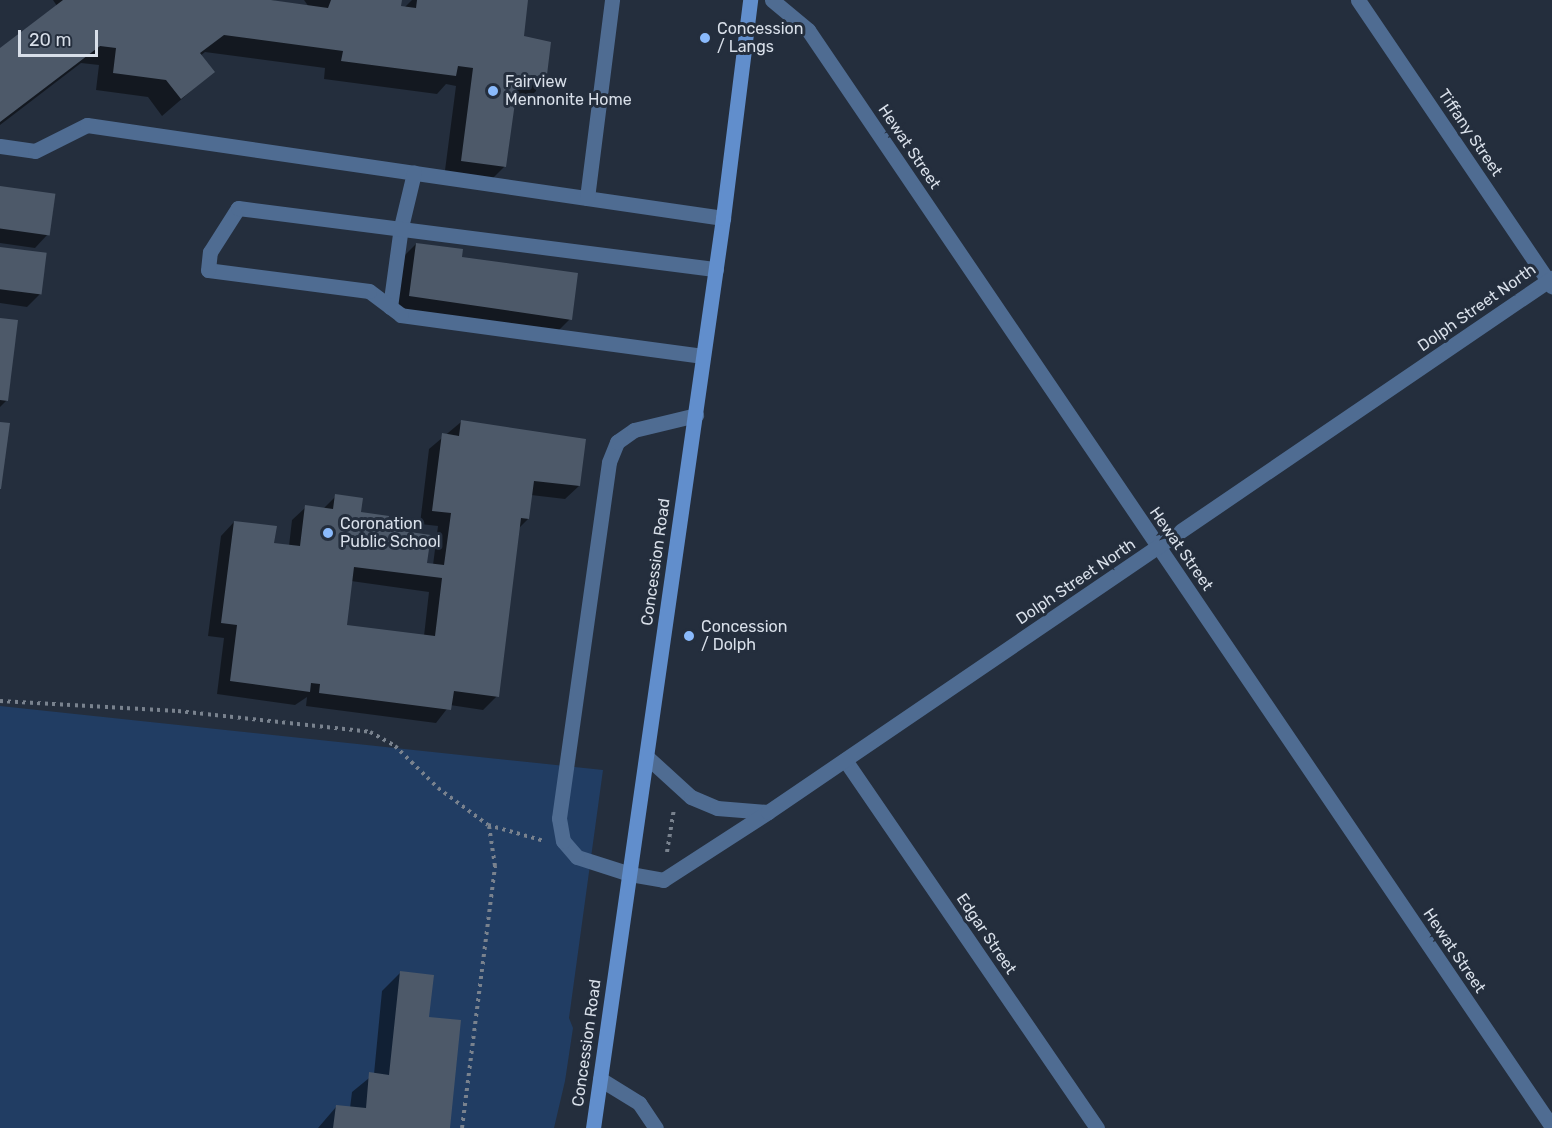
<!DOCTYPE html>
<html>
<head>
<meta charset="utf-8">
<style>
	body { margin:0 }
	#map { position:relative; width:1552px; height:1128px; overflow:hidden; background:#242e3d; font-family:Rubik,sans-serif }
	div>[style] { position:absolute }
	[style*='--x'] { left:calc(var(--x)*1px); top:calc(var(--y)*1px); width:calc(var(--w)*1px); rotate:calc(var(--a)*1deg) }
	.green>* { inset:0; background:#213d63 }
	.shadow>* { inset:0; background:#0007 }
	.building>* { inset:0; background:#4d5969; transform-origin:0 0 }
	.path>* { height:4px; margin-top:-2px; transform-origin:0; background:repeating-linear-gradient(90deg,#79828e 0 3px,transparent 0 7.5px) }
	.lane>* { height:15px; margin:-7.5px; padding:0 7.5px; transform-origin:7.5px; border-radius:7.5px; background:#4f6c92 }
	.street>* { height:15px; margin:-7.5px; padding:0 7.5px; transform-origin:7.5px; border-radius:7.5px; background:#4f6c92 }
	.secondary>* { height:15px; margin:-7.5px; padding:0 7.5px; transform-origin:7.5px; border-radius:7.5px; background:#618ecc }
	.dots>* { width:16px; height:16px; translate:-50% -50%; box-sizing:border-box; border:3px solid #242e3d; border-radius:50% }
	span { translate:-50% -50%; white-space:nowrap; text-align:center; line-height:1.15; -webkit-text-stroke:6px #242e3d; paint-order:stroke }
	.poi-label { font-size:16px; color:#d8dfe9 }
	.left { translate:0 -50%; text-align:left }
	.street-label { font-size:16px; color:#d8dfe9 }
	.scale { position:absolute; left:18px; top:30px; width:80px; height:27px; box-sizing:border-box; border:3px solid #d8dfe9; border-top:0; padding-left:8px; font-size:18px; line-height:21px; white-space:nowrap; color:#d8dfe9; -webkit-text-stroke:4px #242e3d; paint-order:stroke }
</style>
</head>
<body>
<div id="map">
	<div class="green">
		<div style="clip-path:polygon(0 706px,603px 770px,569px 1018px,573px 1028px,565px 1081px,554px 1128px,0 1128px)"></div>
	</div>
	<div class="shadow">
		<div style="clip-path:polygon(53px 0,270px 0,309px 7px,304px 0,400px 0,399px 8px,404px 8px,412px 0,527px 0,522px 38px,545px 82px,527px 100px,514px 99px,505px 166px,487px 184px,444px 178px,456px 86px,446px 84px,437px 94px,324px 79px,325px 68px,205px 52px,200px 56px,213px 72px,162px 116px,148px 97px,96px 90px,99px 65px,81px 63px,0 125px,0 50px,57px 6px)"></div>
		<div style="clip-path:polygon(0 188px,48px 234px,35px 248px,0 243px)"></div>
		<div style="clip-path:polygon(416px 244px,461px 259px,570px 319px,552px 337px,392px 314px,398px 262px)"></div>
		<div style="clip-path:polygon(0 248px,41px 293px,27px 307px,0 303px)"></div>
		<div style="clip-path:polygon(0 320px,7px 400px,0 407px)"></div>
		<div style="clip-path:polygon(evenodd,461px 422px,579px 486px,565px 499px,531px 495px,528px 519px,519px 528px,497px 696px,483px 710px,450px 705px,436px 723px,306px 706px,307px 697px,295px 705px,217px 694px,224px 638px,208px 636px,221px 536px,234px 522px,273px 544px,289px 546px,292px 520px,306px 507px,323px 509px,336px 496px,425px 564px,433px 565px,438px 526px,420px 524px,429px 449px,461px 422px,351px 581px,429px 592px,424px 636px,345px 626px,351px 581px)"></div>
		<div style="clip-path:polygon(400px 973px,427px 1018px,448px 1128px,318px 1128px,336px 1107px,350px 1108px,352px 1092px,374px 1074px,382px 991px)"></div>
	</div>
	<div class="building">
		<div style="clip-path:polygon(63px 0,271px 0,328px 8px,331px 0,402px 0,401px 6px,416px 8px,417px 0,528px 0,524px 36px,551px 42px,546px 83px,518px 81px,506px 167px,461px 161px,473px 68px,458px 66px,456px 76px,341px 61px,343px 51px,224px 35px,200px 53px,215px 72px,181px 99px,166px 80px,113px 73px,116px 48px,100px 46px,0 122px,0 48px)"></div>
		<div style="left:0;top:186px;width:56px;height:42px;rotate:8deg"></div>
		<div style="clip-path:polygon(416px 243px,463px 249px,462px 257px,578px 273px,572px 320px,409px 296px)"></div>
		<div style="left:0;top:247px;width:47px;height:42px;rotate:7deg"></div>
		<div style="clip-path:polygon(0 318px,18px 320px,8px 401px,0 400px)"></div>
		<div style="clip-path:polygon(evenodd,461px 420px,586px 439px,580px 486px,534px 481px,529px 519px,521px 518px,499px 697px,454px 691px,451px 710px,319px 693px,320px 684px,311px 683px,310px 692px,230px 681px,237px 625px,221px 623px,234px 521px,277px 526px,274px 543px,300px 546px,305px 505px,333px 509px,335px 494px,363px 498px,361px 512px,389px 516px,388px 529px,431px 535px,427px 563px,444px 565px,451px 513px,432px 511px,442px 433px,459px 436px,461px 420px,354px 567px,442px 578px,435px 636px,347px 625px,354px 567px)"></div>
		<div style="clip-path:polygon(0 422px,10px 423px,1px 489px,0 489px)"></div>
		<div style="clip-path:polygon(400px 971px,434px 975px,429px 1017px,461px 1020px,450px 1128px,333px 1128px,336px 1105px,366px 1108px,369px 1072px,389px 1075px)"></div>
	</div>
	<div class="path">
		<div style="--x:0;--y:701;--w:178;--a:3.2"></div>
		<div style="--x:178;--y:711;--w:193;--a:6.2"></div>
		<div style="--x:370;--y:732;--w:29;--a:29"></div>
		<div style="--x:395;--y:746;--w:60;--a:44.3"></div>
		<div style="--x:438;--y:788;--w:62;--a:36.5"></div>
		<div style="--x:488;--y:825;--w:58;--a:15.9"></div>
		<div style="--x:667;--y:852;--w:44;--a:-80.8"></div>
		<div style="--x:462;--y:1128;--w:264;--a:-82.8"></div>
		<div style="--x:495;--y:866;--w:40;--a:-98.5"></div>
	</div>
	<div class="lane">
		<div style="--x:0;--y:146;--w:35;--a:8"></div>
		<div style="--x:35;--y:151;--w:58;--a:-26.6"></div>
		<div style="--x:87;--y:125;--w:643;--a:8.32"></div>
		<div style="--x:587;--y:198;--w:200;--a:-82.8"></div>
		<div style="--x:390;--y:307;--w:81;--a:-82.2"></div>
		<div style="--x:401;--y:227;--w:56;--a:-76.5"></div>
		<div style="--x:703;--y:356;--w:305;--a:-172.3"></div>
		<div style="--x:401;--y:315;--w:40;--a:-143"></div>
		<div style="--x:369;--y:291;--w:162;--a:-172.6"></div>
		<div style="--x:208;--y:270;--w:18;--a:-84"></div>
		<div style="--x:210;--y:252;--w:52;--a:-57.5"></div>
		<div style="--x:238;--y:208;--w:482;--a:7.3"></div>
		<div style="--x:630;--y:874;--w:56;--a:-162.2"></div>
		<div style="--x:577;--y:857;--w:21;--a:-131"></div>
		<div style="--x:563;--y:841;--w:23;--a:-100"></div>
		<div style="--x:559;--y:818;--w:359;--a:-82"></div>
		<div style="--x:609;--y:462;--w:22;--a:-68"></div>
		<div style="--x:617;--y:442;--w:21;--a:-35"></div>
		<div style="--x:634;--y:430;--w:64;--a:-13.6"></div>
	</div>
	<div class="street">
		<div style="--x:772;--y:0;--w:47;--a:39.8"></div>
		<div style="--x:808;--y:30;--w:1325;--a:55.85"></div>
		<div style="--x:1358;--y:0;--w:346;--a:55.9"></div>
		<div style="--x:647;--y:757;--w:59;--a:42.3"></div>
		<div style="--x:691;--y:797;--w:28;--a:23"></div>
		<div style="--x:717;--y:808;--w:51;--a:4.5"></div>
		<div style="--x:845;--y:760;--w:446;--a:55.6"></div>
		<div style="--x:630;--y:874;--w:34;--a:10"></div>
		<div style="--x:663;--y:880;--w:125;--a:-32.9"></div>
		<div style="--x:768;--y:812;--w:949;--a:-34.26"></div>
		<div style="--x:600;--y:1079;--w:46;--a:31.6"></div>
		<div style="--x:639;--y:1103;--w:30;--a:56"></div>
	</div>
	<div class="secondary">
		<div style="--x:593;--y:1128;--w:919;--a:-81.87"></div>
		<div style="--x:723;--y:218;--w:220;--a:-82.9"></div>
	</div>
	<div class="dots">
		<div style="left:705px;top:38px;background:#8abafc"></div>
		<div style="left:493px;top:91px;background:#8abafc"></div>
		<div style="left:328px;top:533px;background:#8abafc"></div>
		<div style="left:689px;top:636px;background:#8abafc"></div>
	</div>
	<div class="poi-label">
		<span class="left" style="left:717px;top:38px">Concession<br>/ Langs</span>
		<span class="left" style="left:505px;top:91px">Fairview<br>Mennonite Home</span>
		<span class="left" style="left:340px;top:533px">Coronation<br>Public School</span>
		<span class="left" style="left:701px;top:636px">Concession<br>/ Dolph</span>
	</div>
	<div class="street-label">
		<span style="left:1470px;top:133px;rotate:56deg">Tiffany Street</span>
		<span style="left:909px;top:147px;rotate:56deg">Hewat Street</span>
		<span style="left:1477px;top:308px;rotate:-35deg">Dolph Street North</span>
		<span style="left:1181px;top:549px;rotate:55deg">Hewat Street</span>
		<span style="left:656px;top:562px;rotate:-82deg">Concession Road</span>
		<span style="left:1076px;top:582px;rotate:-34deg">Dolph Street North</span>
		<span style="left:986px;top:934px;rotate:56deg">Edgar Street</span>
		<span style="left:1454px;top:951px;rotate:56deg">Hewat Street</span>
		<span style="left:587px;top:1043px;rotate:-82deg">Concession Road</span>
	</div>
	<div class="scale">20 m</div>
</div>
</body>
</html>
